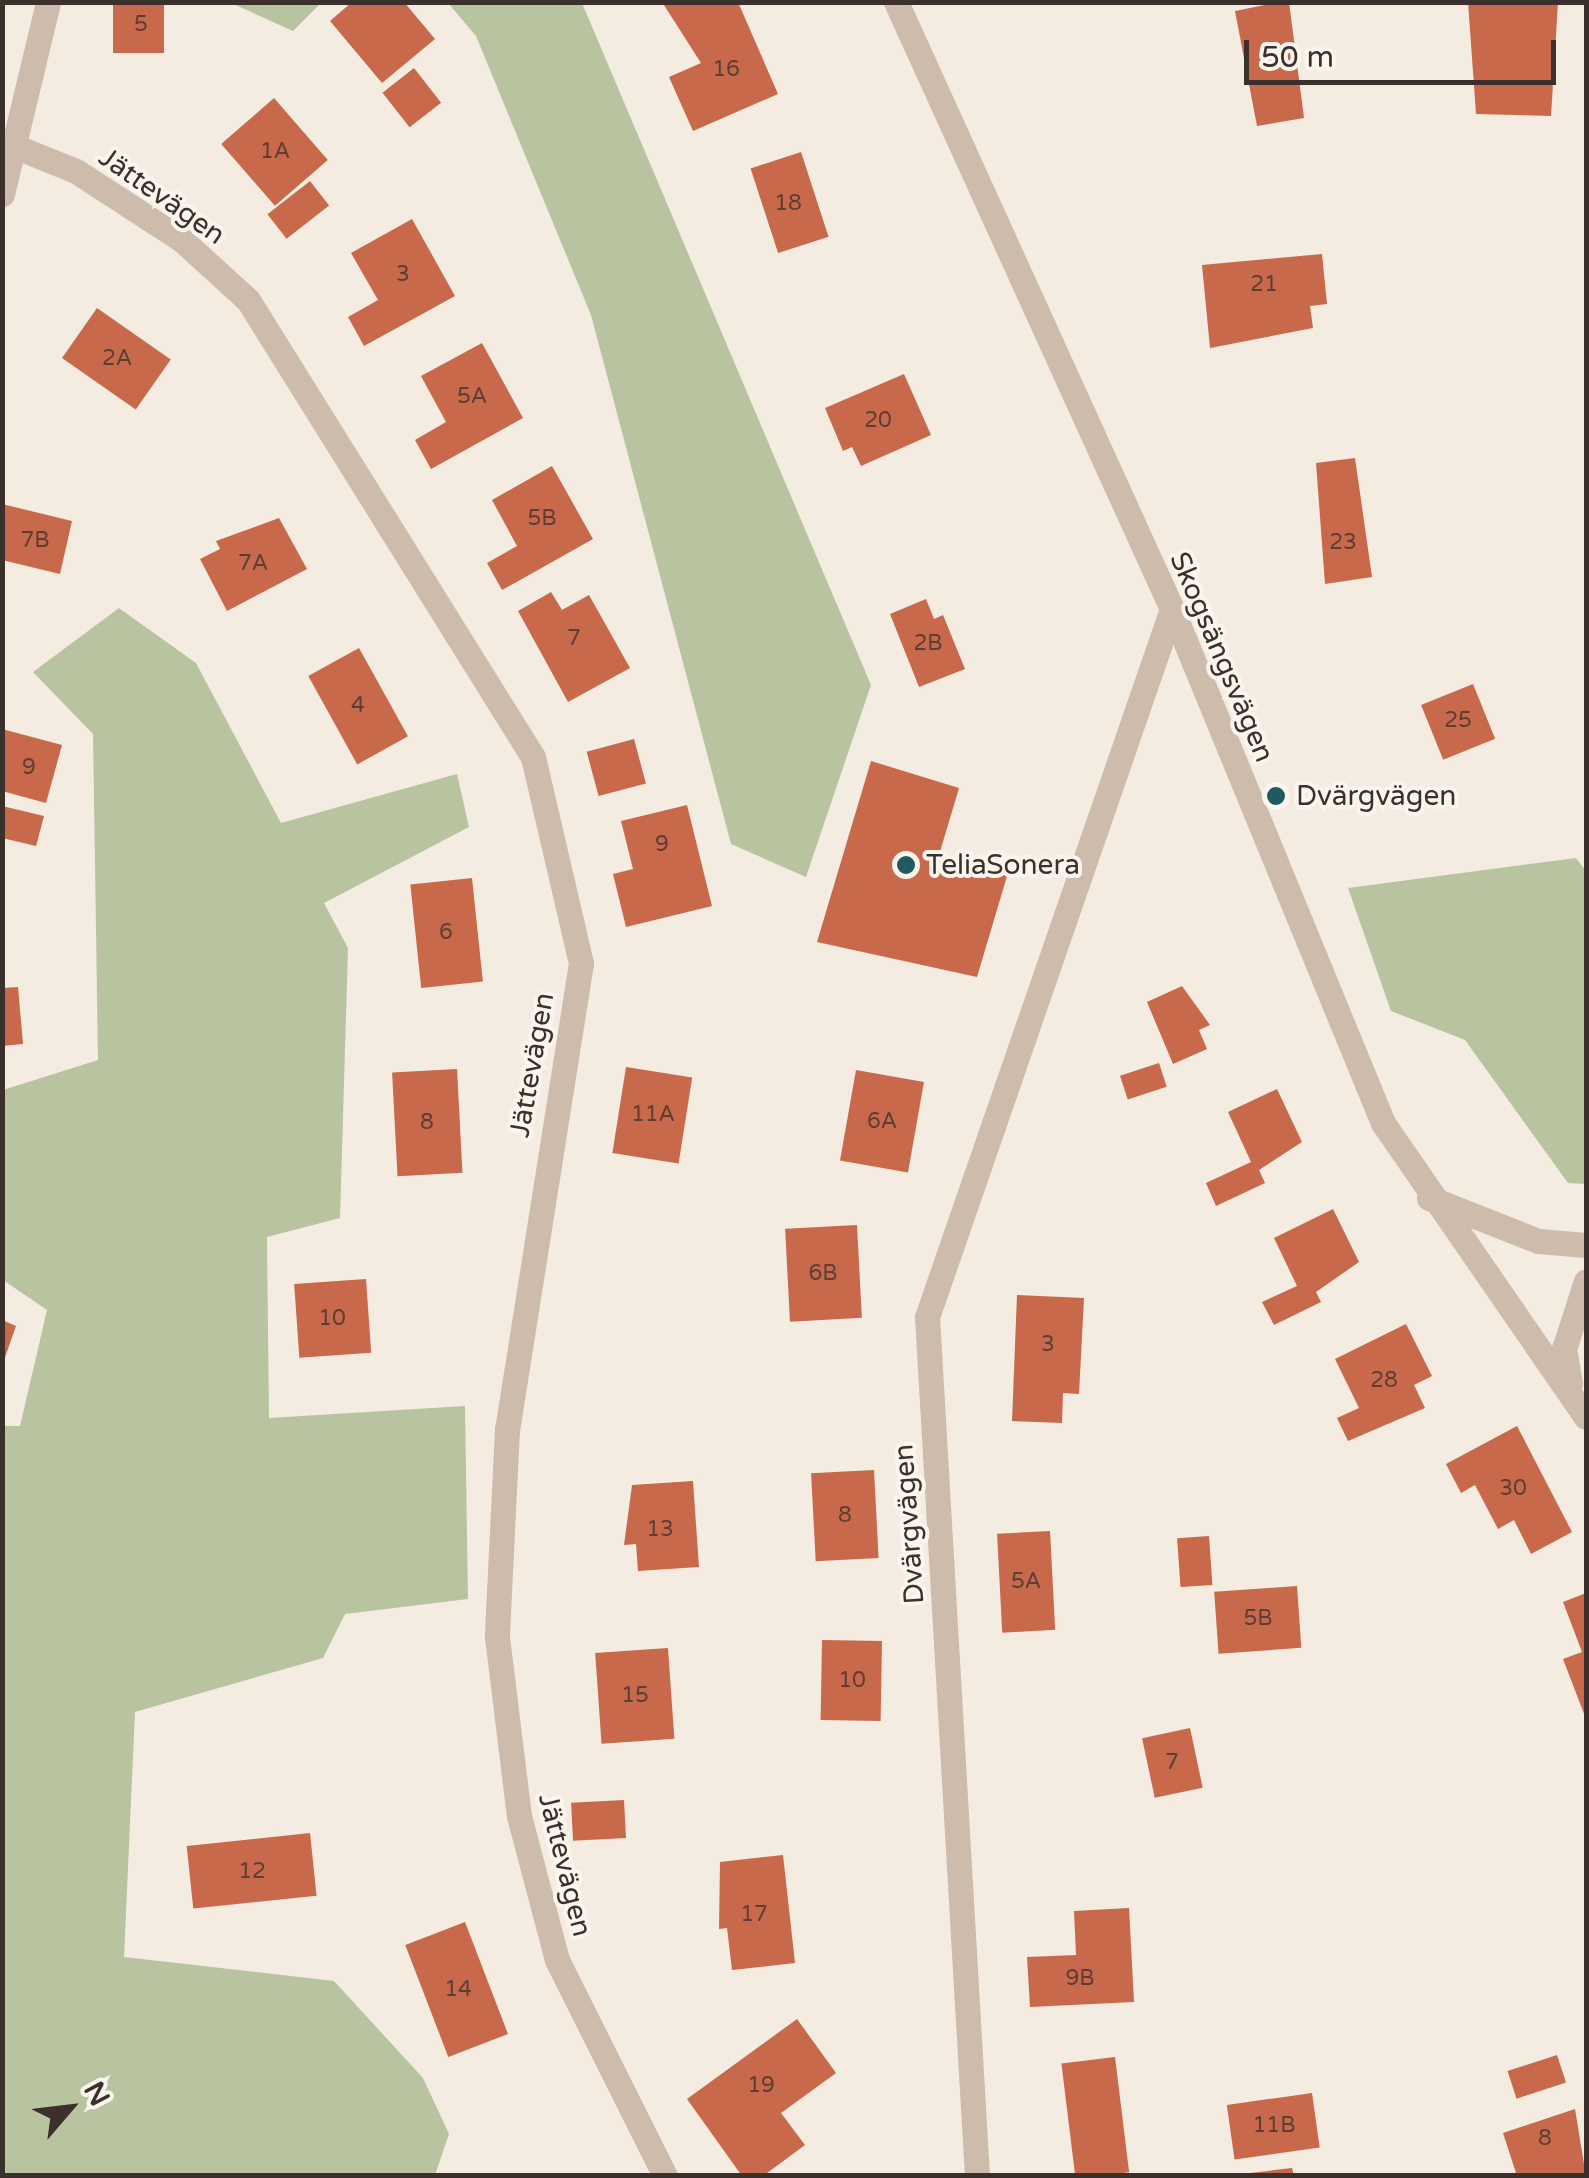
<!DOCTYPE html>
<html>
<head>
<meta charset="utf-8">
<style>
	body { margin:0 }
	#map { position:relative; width:1589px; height:2178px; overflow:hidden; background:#f4ebe1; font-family:"Varela Round",sans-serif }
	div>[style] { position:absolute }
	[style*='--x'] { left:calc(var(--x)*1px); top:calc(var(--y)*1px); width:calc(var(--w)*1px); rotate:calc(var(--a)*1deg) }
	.green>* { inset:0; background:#b8c4a0 }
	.building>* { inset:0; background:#c8694b; transform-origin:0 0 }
	.minor>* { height:25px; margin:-12.5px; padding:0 12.5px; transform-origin:12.5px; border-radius:12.5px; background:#cdbbac }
	.dots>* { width:28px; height:28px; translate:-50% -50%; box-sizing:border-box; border:5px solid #fbf5ee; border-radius:50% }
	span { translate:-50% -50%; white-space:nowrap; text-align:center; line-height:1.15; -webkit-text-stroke:8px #fbf5ee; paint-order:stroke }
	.number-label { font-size:22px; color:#5e3e33 }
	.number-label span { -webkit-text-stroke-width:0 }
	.street-label { font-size:28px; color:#3b302b }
	.poi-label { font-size:28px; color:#3b302b }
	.left { translate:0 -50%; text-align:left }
	.frame { position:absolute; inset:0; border:5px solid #3b302b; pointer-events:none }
	.north { position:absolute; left:20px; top:2058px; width:100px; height:100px; -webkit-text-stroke:8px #fbf5ee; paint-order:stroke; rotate:62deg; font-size:28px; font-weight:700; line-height:40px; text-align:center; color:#3b302b }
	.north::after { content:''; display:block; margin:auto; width:35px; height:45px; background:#3b302b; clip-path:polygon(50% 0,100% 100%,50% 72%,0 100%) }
	.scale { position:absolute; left:1244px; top:40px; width:312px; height:45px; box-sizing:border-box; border:5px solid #3b302b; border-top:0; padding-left:12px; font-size:30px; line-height:35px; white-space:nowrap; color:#3b302b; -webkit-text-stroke:8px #fbf5ee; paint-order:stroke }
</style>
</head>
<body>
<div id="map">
	<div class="green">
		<div style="clip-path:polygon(231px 3px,321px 2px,321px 3px,293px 31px)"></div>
		<div style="clip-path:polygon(448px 3px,582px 3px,871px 685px,806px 877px,731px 844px,591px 315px,476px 36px)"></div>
		<div style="clip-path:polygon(119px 608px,196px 663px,281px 823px,457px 774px,469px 827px,324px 903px,348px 948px,340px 1218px,267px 1237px,269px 1418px,465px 1406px,468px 1599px,345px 1614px,323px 1658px,135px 1712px,124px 1957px,334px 1981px,423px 2078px,449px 2134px,435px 2175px,3px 2175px,3px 1426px,20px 1426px,47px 1310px,3px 1280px,3px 1090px,98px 1060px,93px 734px,33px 672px)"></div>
		<div style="clip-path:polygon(1576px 858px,1586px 871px,1586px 1184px,1568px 1183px,1465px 1040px,1391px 1011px,1348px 888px)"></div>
	</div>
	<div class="building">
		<div style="left:113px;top:2px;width:51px;height:51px"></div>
		<div style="clip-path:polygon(352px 2px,404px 2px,435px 39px,382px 83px,330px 21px)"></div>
		<div style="clip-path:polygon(662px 2px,738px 2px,778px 94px,693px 131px,669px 77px,701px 63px)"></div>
		<div style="clip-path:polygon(1279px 2px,1289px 2px,1304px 118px,1257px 126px,1235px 11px)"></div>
		<div style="clip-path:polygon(1468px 2px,1558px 2px,1551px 116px,1476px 114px)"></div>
		<div style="left:414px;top:68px;width:44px;height:40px;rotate:52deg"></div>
		<div style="left:274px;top:98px;width:82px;height:70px;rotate:49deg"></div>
		<div style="left:801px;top:152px;width:89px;height:53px;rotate:72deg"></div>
		<div style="left:310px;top:181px;width:31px;height:54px;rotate:52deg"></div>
		<div style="clip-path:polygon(412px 219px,455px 296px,364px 346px,348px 317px,378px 300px,351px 253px)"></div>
		<div style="clip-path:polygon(1322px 254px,1327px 304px,1310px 306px,1313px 328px,1210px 348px,1202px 265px)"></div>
		<div style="left:97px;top:308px;width:90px;height:61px;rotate:35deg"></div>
		<div style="clip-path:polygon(482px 343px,523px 418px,431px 469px,415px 440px,446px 422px,421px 376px)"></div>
		<div style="clip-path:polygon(904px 374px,931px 435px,861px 466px,852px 447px,843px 451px,825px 408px)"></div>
		<div style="clip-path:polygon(1355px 458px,1372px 577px,1325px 584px,1316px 463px)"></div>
		<div style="clip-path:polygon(552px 466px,593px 539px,502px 590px,487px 563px,517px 546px,492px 500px)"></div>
		<div style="clip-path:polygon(2px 504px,72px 521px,60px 574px,2px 560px)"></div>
		<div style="clip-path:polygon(279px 518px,307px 569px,227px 611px,200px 559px,220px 549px,216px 541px)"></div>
		<div style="clip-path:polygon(551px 592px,562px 610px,589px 595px,630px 668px,568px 702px,518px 611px)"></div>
		<div style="clip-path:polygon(926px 599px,934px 619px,943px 615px,965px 669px,919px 687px,890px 614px)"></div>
		<div style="left:359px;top:648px;width:101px;height:58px;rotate:61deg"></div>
		<div style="left:1473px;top:684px;width:59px;height:56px;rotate:68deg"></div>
		<div style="clip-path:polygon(2px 729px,62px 745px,46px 803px,2px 791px)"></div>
		<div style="left:634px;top:739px;width:46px;height:49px;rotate:75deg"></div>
		<div style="clip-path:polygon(871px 761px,959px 788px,939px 855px,1007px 876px,977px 977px,817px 942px)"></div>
		<div style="clip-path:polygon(687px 805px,712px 906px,626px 927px,613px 874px,633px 869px,621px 821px)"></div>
		<div style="clip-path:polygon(2px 806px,44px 816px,36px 846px,2px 838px)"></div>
		<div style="left:472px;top:878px;width:104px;height:62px;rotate:84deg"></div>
		<div style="clip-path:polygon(1182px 986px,1210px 1025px,1199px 1030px,1207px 1049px,1173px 1064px,1147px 1002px)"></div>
		<div style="clip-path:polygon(18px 987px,23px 1044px,2px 1046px,2px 988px)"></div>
		<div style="left:1159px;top:1063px;width:25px;height:41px;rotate:72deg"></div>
		<div style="left:626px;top:1067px;width:67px;height:87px;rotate:9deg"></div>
		<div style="left:457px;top:1069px;width:104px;height:65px;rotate:87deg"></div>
		<div style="left:856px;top:1070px;width:69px;height:92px;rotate:10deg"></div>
		<div style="clip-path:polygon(1277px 1089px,1302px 1142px,1259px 1170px,1265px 1183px,1216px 1206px,1206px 1183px,1251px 1162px,1228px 1112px)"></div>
		<div style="clip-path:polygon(1333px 1209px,1359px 1262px,1316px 1292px,1321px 1302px,1274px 1325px,1262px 1302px,1297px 1286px,1274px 1238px)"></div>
		<div style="left:857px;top:1225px;width:93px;height:72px;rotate:87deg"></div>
		<div style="left:366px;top:1279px;width:74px;height:72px;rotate:86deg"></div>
		<div style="clip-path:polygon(1017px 1295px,1084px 1298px,1079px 1394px,1063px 1393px,1062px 1423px,1012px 1421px)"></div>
		<div style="clip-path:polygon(2px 1320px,16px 1326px,2px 1366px)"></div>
		<div style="clip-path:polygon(1406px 1324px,1432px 1376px,1414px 1385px,1425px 1408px,1348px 1441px,1337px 1418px,1359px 1408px,1335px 1359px)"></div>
		<div style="clip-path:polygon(1517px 1426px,1572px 1532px,1531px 1554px,1514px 1520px,1498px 1529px,1475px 1485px,1461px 1493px,1446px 1464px)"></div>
		<div style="left:874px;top:1470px;width:88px;height:63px;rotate:87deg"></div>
		<div style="clip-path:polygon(693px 1481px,699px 1567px,638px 1571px,636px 1544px,624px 1545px,632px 1485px)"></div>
		<div style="left:1050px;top:1531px;width:99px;height:53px;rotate:87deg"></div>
		<div style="left:1209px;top:1536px;width:49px;height:32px;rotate:86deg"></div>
		<div style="left:1297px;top:1586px;width:62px;height:83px;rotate:86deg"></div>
		<div style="clip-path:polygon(1586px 1593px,1586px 1719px,1563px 1659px,1582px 1652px,1563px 1602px)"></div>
		<div style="left:822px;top:1640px;width:60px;height:80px;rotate:1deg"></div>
		<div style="left:668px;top:1648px;width:91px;height:73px;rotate:86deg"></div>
		<div style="left:1190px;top:1728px;width:61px;height:49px;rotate:78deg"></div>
		<div style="left:624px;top:1800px;width:38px;height:53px;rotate:87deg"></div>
		<div style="left:310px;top:1833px;width:63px;height:124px;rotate:84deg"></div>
		<div style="clip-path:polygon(783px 1855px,795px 1963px,732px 1970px,727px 1928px,719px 1929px,720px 1862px)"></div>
		<div style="clip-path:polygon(1129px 1908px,1134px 2002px,1030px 2007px,1027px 1957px,1076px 1955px,1074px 1911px)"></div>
		<div style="left:465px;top:1922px;width:120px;height:64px;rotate:69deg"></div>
		<div style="clip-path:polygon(797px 2019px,836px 2073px,781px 2113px,805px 2145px,763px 2176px,742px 2176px,687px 2099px)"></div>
		<div style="left:1557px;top:2055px;width:29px;height:52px;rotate:72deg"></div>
		<div style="left:1115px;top:2057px;width:116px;height:54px;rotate:83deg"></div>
		<div style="left:1312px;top:2093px;width:55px;height:86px;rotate:82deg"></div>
		<div style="clip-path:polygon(1575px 2109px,1586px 2176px,1517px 2176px,1503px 2133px)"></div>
		<div style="clip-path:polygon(1292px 2168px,1294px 2176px,1250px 2176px,1250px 2173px)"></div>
	</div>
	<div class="minor">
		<div style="--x:896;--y:2;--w:667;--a:65.55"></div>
		<div style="--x:1172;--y:609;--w:556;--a:67.68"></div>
		<div style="--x:1383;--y:1123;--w:357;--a:55.4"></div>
		<div style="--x:14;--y:146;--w:67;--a:22"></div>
		<div style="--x:76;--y:171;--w:126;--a:33.1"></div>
		<div style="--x:182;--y:240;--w:89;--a:42.3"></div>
		<div style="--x:248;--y:300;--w:539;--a:58.05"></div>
		<div style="--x:533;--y:757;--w:212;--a:76.9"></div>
		<div style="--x:581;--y:963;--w:472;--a:99"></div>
		<div style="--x:507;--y:1429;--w:208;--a:92.8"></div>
		<div style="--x:497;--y:1637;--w:180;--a:83"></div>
		<div style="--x:519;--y:1816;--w:149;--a:75.2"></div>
		<div style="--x:557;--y:1960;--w:241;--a:63.4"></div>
		<div style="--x:2;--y:194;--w:197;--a:-76.5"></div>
		<div style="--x:1429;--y:1198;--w:117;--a:21.5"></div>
		<div style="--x:1538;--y:1241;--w:48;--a:4.8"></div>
		<div style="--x:1570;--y:1383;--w:35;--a:-100"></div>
		<div style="--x:1564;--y:1349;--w:71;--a:-72.1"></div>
		<div style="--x:977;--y:2176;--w:860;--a:-93.33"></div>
		<div style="--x:927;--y:1317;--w:749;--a:-70.91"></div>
	</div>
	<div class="dots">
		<div style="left:1276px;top:796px;background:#1f5a5e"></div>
		<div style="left:906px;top:865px;background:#1f5a5e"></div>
	</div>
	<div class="number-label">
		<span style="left:141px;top:25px">5</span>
		<span style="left:726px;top:70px">16</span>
		<span style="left:275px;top:152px">1A</span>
		<span style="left:788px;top:204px">18</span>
		<span style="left:403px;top:275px">3</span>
		<span style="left:1264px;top:285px">21</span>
		<span style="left:117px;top:359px">2A</span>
		<span style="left:472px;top:397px">5A</span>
		<span style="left:878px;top:421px">20</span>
		<span style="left:542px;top:519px">5B</span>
		<span style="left:35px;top:541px">7B</span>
		<span style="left:1343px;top:543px">23</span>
		<span style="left:253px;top:564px">7A</span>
		<span style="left:574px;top:639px">7</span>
		<span style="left:928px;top:644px">2B</span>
		<span style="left:358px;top:706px">4</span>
		<span style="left:1458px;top:721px">25</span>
		<span style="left:29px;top:768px">9</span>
		<span style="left:662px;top:845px">9</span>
		<span style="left:446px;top:933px">6</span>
		<span style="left:653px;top:1115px">11A</span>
		<span style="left:882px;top:1122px">6A</span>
		<span style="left:427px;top:1123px">8</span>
		<span style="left:823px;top:1274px">6B</span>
		<span style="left:332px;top:1319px">10</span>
		<span style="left:1048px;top:1345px">3</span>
		<span style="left:1384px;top:1381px">28</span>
		<span style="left:1513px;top:1489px">30</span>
		<span style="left:845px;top:1516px">8</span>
		<span style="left:660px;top:1530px">13</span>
		<span style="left:1026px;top:1582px">5A</span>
		<span style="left:1258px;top:1619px">5B</span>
		<span style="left:852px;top:1681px">10</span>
		<span style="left:635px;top:1696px">15</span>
		<span style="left:1172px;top:1763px">7</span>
		<span style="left:252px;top:1872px">12</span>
		<span style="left:754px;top:1915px">17</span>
		<span style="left:1080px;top:1979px">9B</span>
		<span style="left:458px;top:1990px">14</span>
		<span style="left:761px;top:2086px">19</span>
		<span style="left:1274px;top:2126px">11B</span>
		<span style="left:1545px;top:2139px">8</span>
	</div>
	<div class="street-label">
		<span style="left:162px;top:196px;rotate:35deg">Jättevägen</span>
		<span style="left:1222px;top:657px;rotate:67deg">Skogsängsvägen</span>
		<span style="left:532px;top:1065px;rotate:-80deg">Jättevägen</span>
		<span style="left:909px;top:1524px;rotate:-94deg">Dvärgvägen</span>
		<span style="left:565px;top:1865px;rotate:76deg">Jättevägen</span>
	</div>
	<div class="poi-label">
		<span class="left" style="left:1296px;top:796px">Dvärgvägen</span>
		<span class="left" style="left:926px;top:865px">TeliaSonera</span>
	</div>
	<div class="frame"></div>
	<div class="north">N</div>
	<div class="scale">50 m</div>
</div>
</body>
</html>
